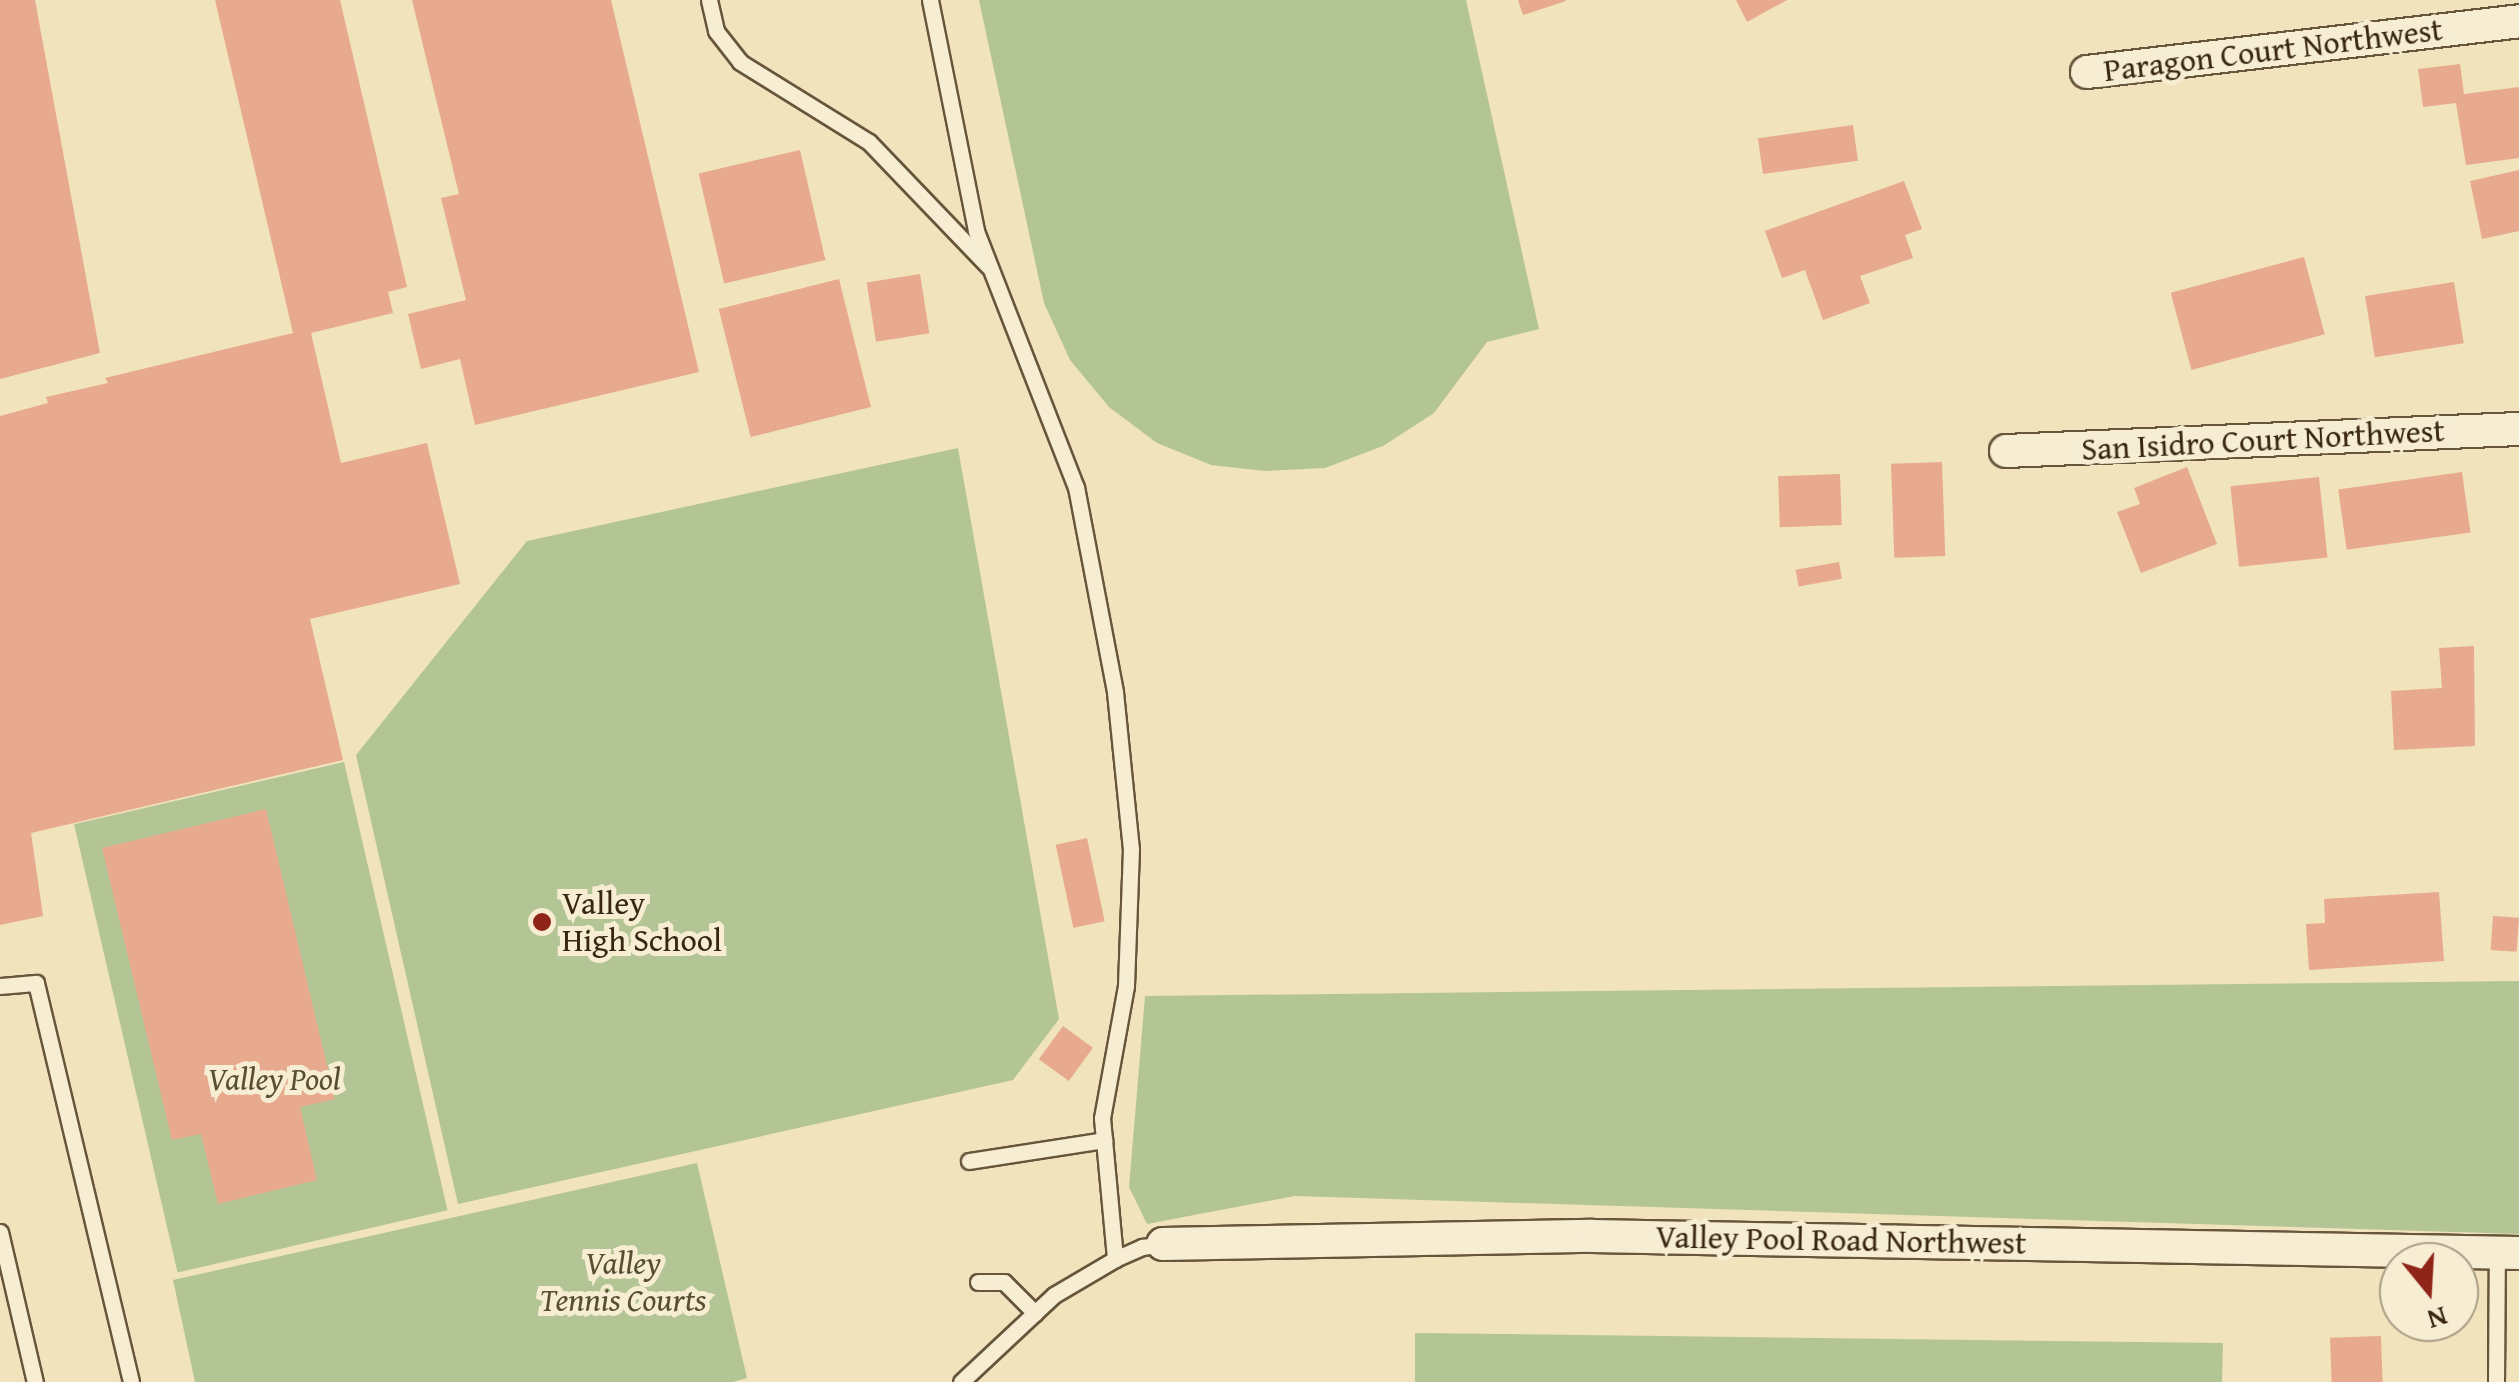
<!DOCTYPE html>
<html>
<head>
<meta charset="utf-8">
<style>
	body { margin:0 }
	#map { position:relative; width:2519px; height:1382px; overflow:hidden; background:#f1e3bc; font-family:"Gentium Book Plus",serif }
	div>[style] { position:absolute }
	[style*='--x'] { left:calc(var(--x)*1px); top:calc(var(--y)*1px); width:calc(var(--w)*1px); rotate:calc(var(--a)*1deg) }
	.green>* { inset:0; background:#b4c595; transform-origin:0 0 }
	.building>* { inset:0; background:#e7aa8e; transform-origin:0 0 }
	.roads { filter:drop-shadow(2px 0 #67553c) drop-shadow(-2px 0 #67553c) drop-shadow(0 2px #67553c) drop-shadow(0 -2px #67553c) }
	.service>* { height:15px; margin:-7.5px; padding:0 7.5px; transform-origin:7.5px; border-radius:7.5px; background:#f6edd3 }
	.minor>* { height:32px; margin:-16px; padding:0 16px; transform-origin:16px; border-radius:16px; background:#f6edd3 }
	.dots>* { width:28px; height:28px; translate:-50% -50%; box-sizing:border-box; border:5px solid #f6edd3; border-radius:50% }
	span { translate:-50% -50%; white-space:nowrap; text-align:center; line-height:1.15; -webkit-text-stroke:10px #f6edd3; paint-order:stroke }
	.street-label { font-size:32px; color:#392611 }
	.poi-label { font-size:32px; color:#392611 }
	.left { translate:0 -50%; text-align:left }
	.park-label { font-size:32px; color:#584e32; font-style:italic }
	.north { position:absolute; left:2379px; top:1242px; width:100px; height:100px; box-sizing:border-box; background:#f6edd3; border:2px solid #aa9d85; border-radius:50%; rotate:162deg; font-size:28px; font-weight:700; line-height:40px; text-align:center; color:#392611 }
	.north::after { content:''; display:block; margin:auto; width:35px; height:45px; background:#8f2418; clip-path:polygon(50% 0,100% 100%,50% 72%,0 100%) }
</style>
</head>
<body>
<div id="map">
	<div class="green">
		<div style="clip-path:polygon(979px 0,1466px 0,1539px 329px,1487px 342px,1434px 413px,1383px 446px,1325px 468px,1265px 471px,1211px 465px,1157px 443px,1109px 407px,1070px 360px,1044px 303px)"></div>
		<div style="clip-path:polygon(958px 448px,1059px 1019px,1013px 1080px,458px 1204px,356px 755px,527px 541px)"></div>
		<div style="left:344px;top:762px;width:460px;height:277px;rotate:77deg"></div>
		<div style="clip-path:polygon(2519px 981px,2519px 1234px,1295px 1196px,1147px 1224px,1129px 1187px,1145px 996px)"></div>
		<div style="clip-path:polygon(697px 1163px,747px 1378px,733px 1382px,195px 1382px,173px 1280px)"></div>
		<div style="clip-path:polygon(1415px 1333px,2223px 1343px,2222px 1382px,1415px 1382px)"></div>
	</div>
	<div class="building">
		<div style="clip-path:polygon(0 0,35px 0,100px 353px,0 379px)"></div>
		<div style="clip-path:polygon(215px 0,340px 0,407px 287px,388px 292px,393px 313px,311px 333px,341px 463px,427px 443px,460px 584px,310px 619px,343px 760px,31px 833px,43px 916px,0 925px,0 416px,48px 403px,46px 397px,108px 383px,105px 378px,293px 333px)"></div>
		<div style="clip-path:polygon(412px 0,611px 0,699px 372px,475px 425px,460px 359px,421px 369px,408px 314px,466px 300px,441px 198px,459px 194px)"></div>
		<div style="clip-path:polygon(1518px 0,1565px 0,1566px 1px,1523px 15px)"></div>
		<div style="clip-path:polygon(1736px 0,1787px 0,1747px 22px)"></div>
		<div style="clip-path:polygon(2460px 64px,2464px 94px,2519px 87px,2519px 158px,2466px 165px,2456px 103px,2423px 107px,2418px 69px)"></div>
		<div style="left:1853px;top:125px;width:36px;height:96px;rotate:82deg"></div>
		<div style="left:800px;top:150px;width:113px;height:104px;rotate:77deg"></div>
		<div style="clip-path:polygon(2519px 170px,2519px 231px,2482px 239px,2470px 181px)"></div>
		<div style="clip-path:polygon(1904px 181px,1922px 229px,1905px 235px,1913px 258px,1860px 276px,1870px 303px,1823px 320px,1805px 270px,1782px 278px,1765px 231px)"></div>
		<div style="left:2304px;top:257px;width:80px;height:138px;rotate:75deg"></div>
		<div style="left:920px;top:274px;width:60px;height:54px;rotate:81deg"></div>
		<div style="left:839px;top:279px;width:132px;height:124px;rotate:76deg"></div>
		<div style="left:2454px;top:282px;width:62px;height:90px;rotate:81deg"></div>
		<div style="left:1942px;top:462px;width:94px;height:51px;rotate:88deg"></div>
		<div style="clip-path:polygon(2187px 467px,2217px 544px,2141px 573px,2117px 512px,2140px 504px,2134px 488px)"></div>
		<div style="left:2462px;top:472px;width:61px;height:125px;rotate:82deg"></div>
		<div style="left:1840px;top:474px;width:51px;height:62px;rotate:88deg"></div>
		<div style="left:2319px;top:477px;width:81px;height:89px;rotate:84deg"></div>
		<div style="left:1839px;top:562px;width:17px;height:44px;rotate:80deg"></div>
		<div style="clip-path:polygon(2474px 646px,2475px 746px,2394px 750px,2391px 691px,2442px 688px,2439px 648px)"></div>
		<div style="clip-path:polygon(266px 809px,335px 1099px,300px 1107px,317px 1180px,218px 1204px,201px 1134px,172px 1140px,102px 848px)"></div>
		<div style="left:1087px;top:838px;width:85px;height:32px;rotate:78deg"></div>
		<div style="clip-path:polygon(2439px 892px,2444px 961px,2309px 970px,2306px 924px,2325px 923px,2324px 899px)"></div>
		<div style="left:2493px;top:916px;width:26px;height:34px;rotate:4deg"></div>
		<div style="left:1063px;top:1026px;width:37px;height:41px;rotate:36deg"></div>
		<div style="left:2381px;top:1336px;width:46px;height:51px;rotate:88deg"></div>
	</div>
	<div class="roads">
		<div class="service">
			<div style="--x:709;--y:0;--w:32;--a:77"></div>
			<div style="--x:716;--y:31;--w:39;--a:52"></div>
			<div style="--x:740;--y:62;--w:152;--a:31.8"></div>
			<div style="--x:869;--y:142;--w:173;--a:46.2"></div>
			<div style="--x:930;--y:0;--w:236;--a:78.7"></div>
			<div style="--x:976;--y:231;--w:275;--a:68.7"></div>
			<div style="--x:1076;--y:487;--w:209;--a:79.2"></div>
			<div style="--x:1115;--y:692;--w:158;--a:84.2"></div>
			<div style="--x:1131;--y:849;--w:137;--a:92.1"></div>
			<div style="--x:1126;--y:986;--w:134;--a:100.3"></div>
			<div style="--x:1102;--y:1118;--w:142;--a:84.7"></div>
			<div style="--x:0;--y:986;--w:36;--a:-5"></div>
			<div style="--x:36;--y:983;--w:410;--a:76.6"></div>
			<div style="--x:969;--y:1161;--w:137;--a:-8.8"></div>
			<div style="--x:0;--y:1232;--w:154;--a:76.9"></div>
			<div style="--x:978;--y:1282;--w:26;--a:0"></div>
			<div style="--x:1004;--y:1282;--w:44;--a:45"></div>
			<div style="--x:961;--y:1382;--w:127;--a:-43.1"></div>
			<div style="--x:1054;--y:1295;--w:71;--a:-30.5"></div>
			<div style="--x:1115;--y:1259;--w:30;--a:-24"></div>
			<div style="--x:1142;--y:1247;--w:21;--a:-8"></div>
			<div style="--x:2496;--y:1382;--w:130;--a:-89.6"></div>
		</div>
		<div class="minor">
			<div style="--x:2087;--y:72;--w:435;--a:-6.7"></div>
			<div style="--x:2006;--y:451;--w:513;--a:-2.46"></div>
			<div style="--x:1163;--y:1244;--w:429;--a:-1.1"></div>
			<div style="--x:1592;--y:1236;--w:927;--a:1.05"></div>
		</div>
	</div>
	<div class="dots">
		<div style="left:542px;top:922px;background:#8f2418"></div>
	</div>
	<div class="street-label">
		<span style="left:2273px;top:50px;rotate:-7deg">Paragon Court Northwest</span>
		<span style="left:2263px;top:440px;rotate:-3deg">San Isidro Court Northwest</span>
		<span style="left:1841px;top:1240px;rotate:1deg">Valley Pool Road Northwest</span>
	</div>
	<div class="poi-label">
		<span class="left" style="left:562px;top:922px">Valley<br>High School</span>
	</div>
	<div class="park-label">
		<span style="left:274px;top:1079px">Valley Pool</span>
		<span style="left:623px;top:1282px">Valley<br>Tennis Courts</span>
	</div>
	<div class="north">N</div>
</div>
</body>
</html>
